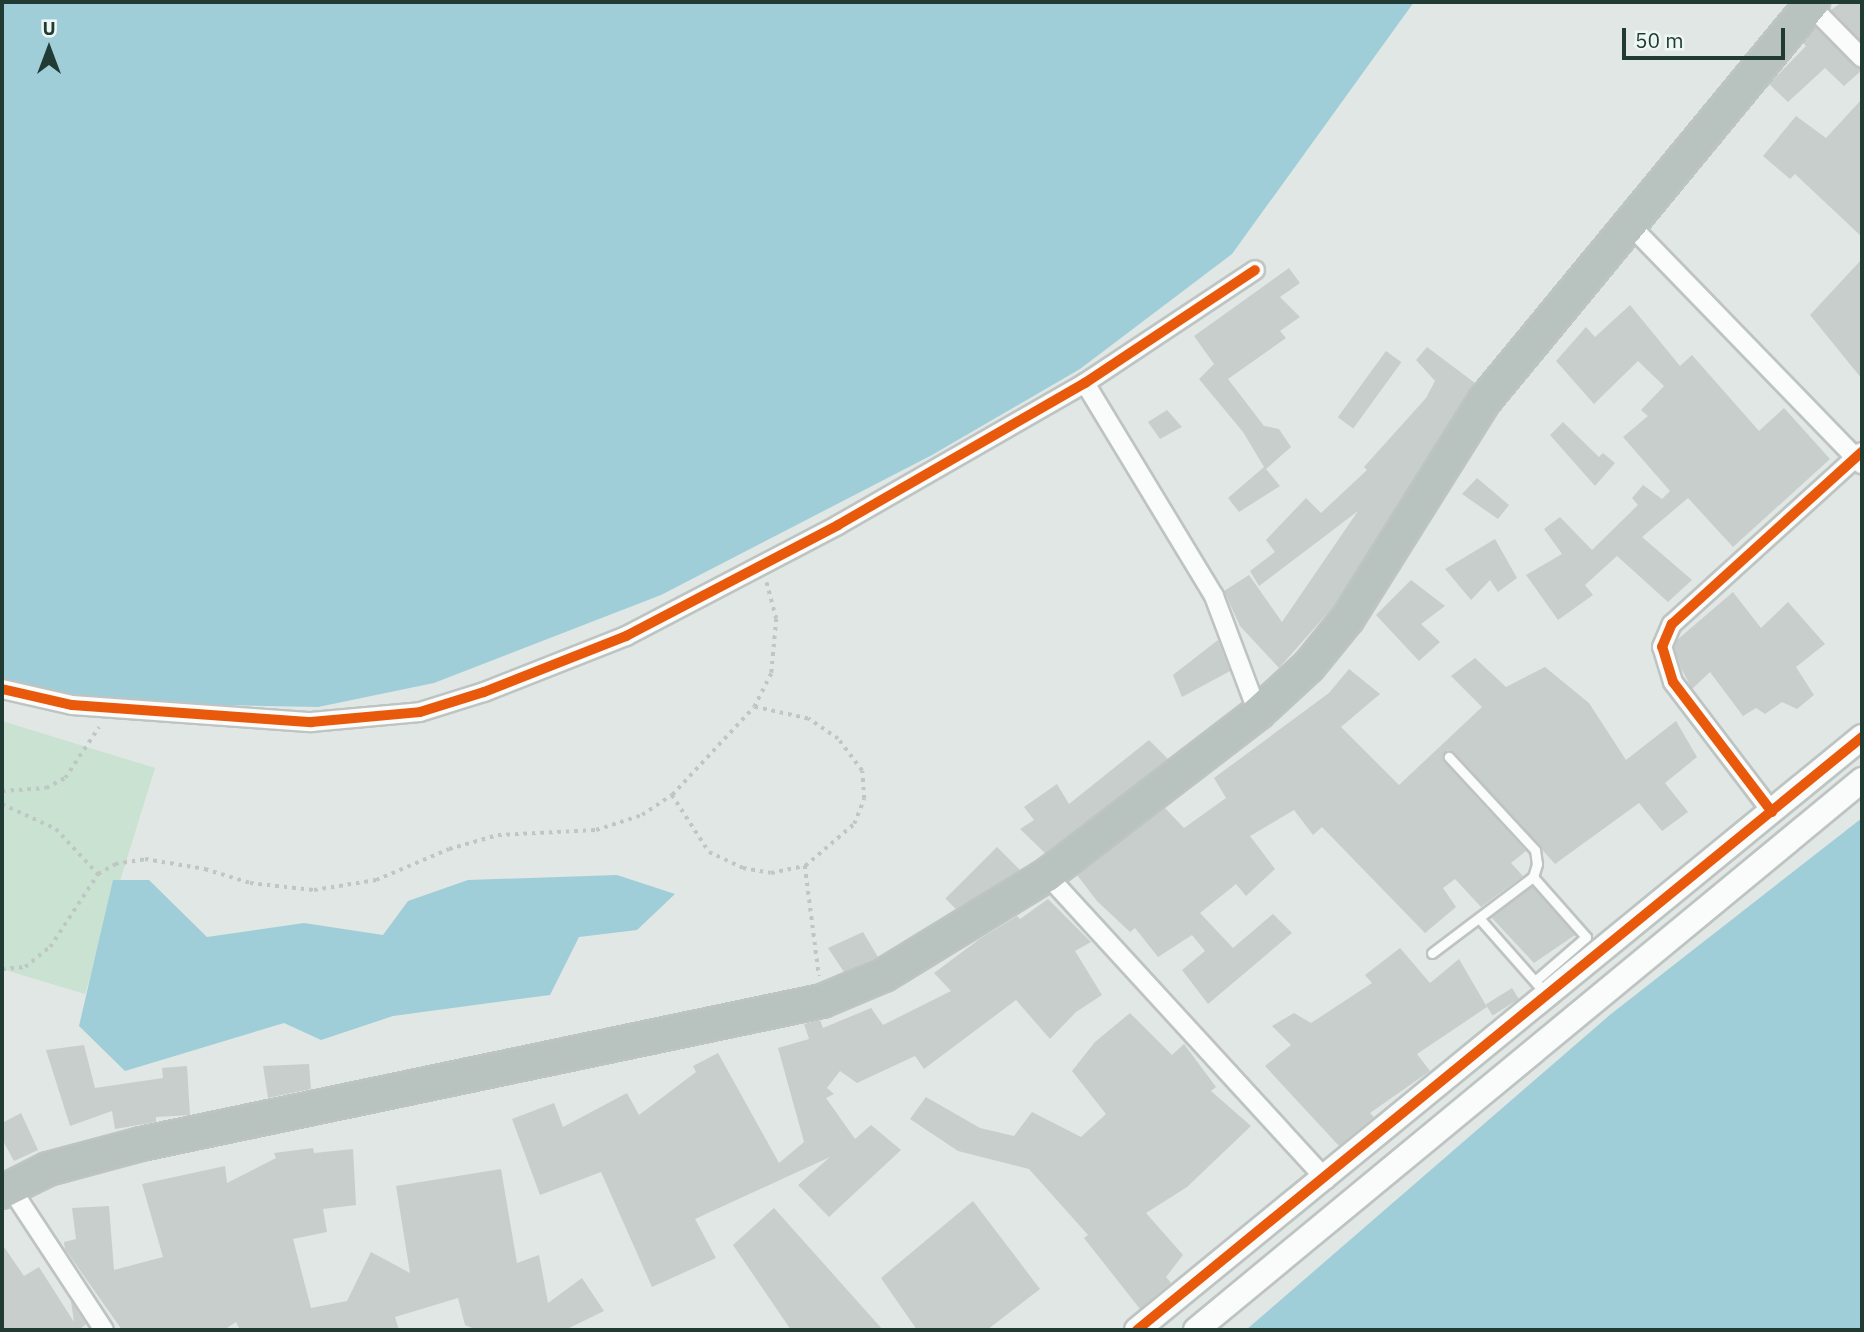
<!DOCTYPE html>
<html>
<head>
<meta charset="utf-8">
<style>
	body { margin:0 }
	#map { position:relative; width:1864px; height:1332px; overflow:hidden; background:#e1e7e4; font-family:"IBM Plex Sans",sans-serif }
	div>[style] { position:absolute }
	[style*='--x'] { left:calc(var(--x)*1px); top:calc(var(--y)*1px); width:calc(var(--w)*1px); rotate:calc(var(--a)*1deg) }
	.green>* { inset:0; background:#c9e2d1 }
	.water>* { inset:0; background:#9fced8 }
	.building>* { inset:0; background:#c8cecc; transform-origin:0 0 }
	.path>* { height:3.5px; margin-top:-1.75px; transform-origin:0; background:repeating-linear-gradient(90deg,#bfc7c5 0 3.5px,transparent 0 8.5px) }
	.roads { filter:drop-shadow(2px 0 #bec4c1) drop-shadow(-2px 0 #bec4c1) drop-shadow(0 2px #bec4c1) drop-shadow(0 -2px #bec4c1) }
	.lane>* { height:9px; margin:-4.5px; padding:0 4.5px; transform-origin:4.5px; border-radius:4.5px; background:#fafbfb }
	.street>* { height:18px; margin:-9px; padding:0 9px; transform-origin:9px; border-radius:9px; background:#fafbfb }
	.secondary>* { height:24px; margin:-12px; padding:0 12px; transform-origin:12px; border-radius:12px; background:#fafbfb }
	.highway>* { height:32px; margin:-16px; padding:0 16px; transform-origin:16px; border-radius:16px; background:#b8c2bf }
	.cycleway>* { height:10px; margin:-5px; padding:0 5px; transform-origin:5px; border-radius:5px; background:#e8590c }
	span { translate:-50% -50%; white-space:nowrap; text-align:center; line-height:1.15; -webkit-text-stroke:7px #eef7f3; paint-order:stroke }
	.frame { position:absolute; inset:0; border:4px solid #1f3b34; pointer-events:none }
	.north { position:absolute; left:14px; top:14px; width:70px; height:70px; -webkit-text-stroke:5px #eef7f3; paint-order:stroke; rotate:0deg; font-size:19px; font-weight:700; line-height:28px; text-align:center; color:#1f3b34 }
	.north::after { content:''; display:block; margin:auto; width:24px; height:32px; background:#1f3b34; clip-path:polygon(50% 0,100% 100%,50% 72%,0 100%) }
	.scale { position:absolute; left:1622px; top:28px; width:163px; height:32px; box-sizing:border-box; border:4px solid #1f3b34; border-top:0; padding-left:9px; font-size:21px; line-height:24px; white-space:nowrap; color:#1f3b34; -webkit-text-stroke:5px #eef7f3; paint-order:stroke }
</style>
</head>
<body>
<div id="map">
	<div class="green">
		<div style="clip-path:polygon(2px 721px,155px 768px,85px 994px,2px 969px)"></div>
	</div>
	<div class="water">
		<div style="clip-path:polygon(2px 2px,1414px 2px,1232px 254px,1080px 369px,932px 455px,661px 595px,434px 683px,318px 707px,82px 702px,2px 679px)"></div>
		<div style="clip-path:polygon(1862px 818px,1862px 1330px,1246px 1330px,1611px 1014px)"></div>
		<div style="clip-path:polygon(617px 875px,675px 894px,637px 930px,579px 937px,550px 995px,393px 1016px,321px 1040px,284px 1023px,125px 1071px,79px 1026px,113px 880px,149px 880px,207px 937px,304px 923px,383px 935px,408px 901px,468px 880px)"></div>
	</div>
	<div class="building">
		<div style="clip-path:polygon(1842px 2px,1862px 2px,1862px 42px,1831px 10px)"></div>
		<div style="clip-path:polygon(1816px 27px,1862px 70px,1844px 86px,1825px 68px,1788px 102px,1769px 84px,1806px 46px,1803px 43px)"></div>
		<div style="clip-path:polygon(1862px 99px,1862px 237px,1795px 174px,1790px 179px,1763px 156px,1796px 116px,1826px 138px)"></div>
		<div style="clip-path:polygon(1862px 259px,1862px 379px,1810px 315px)"></div>
		<div style="clip-path:polygon(1289px 268px,1300px 283px,1280px 297px,1300px 317px,1280px 331px,1286px 338px,1228px 379px,1264px 426px,1279px 429px,1291px 447px,1266px 469px,1280px 486px,1239px 512px,1228px 498px,1264px 467px,1243px 432px,1199px 379px,1214px 364px,1194px 336px)"></div>
		<div style="clip-path:polygon(1630px 305px,1680px 366px,1692px 355px,1759px 431px,1784px 408px,1830px 459px,1733px 547px,1688px 498px,1642px 537px,1692px 580px,1668px 602px,1617px 556px,1585px 585px,1593px 595px,1558px 620px,1526px 575px,1562px 554px,1544px 529px,1560px 517px,1592px 550px,1638px 505px,1632px 498px,1643px 485px,1662px 499px,1670px 491px,1623px 437px,1648px 416px,1641px 410px,1664px 386px,1638px 361px,1594px 404px,1556px 361px,1586px 327px,1595px 337px)"></div>
		<div style="clip-path:polygon(1427px 347px,1475px 383px,1333px 607px,1279px 668px,1240px 626px,1224px 591px,1249px 575px,1282px 622px,1358px 511px,1259px 586px,1250px 571px,1275px 552px,1266px 540px,1306px 498px,1321px 513px,1367px 470px,1364px 467px,1426px 398px,1435px 381px,1416px 360px)"></div>
		<div style="left:1386px;top:351px;width:19px;height:82px;rotate:36deg"></div>
		<div style="clip-path:polygon(1167px 410px,1182px 427px,1160px 439px,1148px 422px)"></div>
		<div style="clip-path:polygon(1563px 422px,1599px 457px,1603px 453px,1615px 463px,1595px 486px,1550px 435px)"></div>
		<div style="clip-path:polygon(1477px 478px,1509px 505px,1498px 519px,1462px 494px)"></div>
		<div style="clip-path:polygon(1495px 539px,1517px 578px,1498px 592px,1490px 580px,1471px 600px,1445px 569px)"></div>
		<div style="clip-path:polygon(1411px 580px,1445px 606px,1421px 624px,1440px 642px,1419px 661px,1376px 615px)"></div>
		<div style="clip-path:polygon(1733px 592px,1761px 628px,1788px 602px,1825px 644px,1796px 667px,1814px 695px,1797px 709px,1782px 702px,1765px 714px,1756px 708px,1743px 716px,1710px 672px,1692px 689px,1681px 668px,1674px 648px,1677px 640px)"></div>
		<div style="clip-path:polygon(1218px 640px,1230px 671px,1182px 697px,1173px 675px)"></div>
		<div style="clip-path:polygon(1475px 658px,1506px 687px,1545px 667px,1589px 703px,1626px 760px,1676px 721px,1697px 757px,1665px 783px,1688px 812px,1662px 831px,1639px 803px,1555px 864px,1454px 752px,1447px 750px,1444px 762px,1526px 851px,1511px 863px,1523px 876px,1481px 907px,1455px 879px,1443px 888px,1456px 907px,1425px 933px,1322px 827px,1313px 835px,1294px 810px,1250px 836px,1275px 869px,1246px 896px,1236px 884px,1200px 913px,1233px 948px,1273px 914px,1292px 933px,1208px 1004px,1182px 970px,1205px 951px,1192px 935px,1158px 957px,1135px 928px,1130px 932px,1097px 901px,1077px 875px,1165px 808px,1184px 828px,1226px 798px,1214px 778px,1329px 693px,1349px 669px,1380px 694px,1341px 727px,1399px 785px,1482px 707px,1451px 676px)"></div>
		<div style="clip-path:polygon(1149px 740px,1168px 759px,1045px 853px,1020px 829px,1034px 820px,1024px 807px,1057px 784px,1069px 804px)"></div>
		<div style="left:997px;top:847px;width:33px;height:73px;rotate:45deg"></div>
		<div style="clip-path:polygon(1532px 886px,1575px 935px,1534px 963px,1491px 917px)"></div>
		<div style="clip-path:polygon(1048px 899px,1091px 942px,1075px 951px,1102px 995px,1076px 1012px,1050px 1039px,1016px 1000px,924px 1069px,915px 1056px,857px 1083px,840px 1071px,827px 1088px,834px 1094px,826px 1098px,855px 1139px,871px 1125px,901px 1150px,829px 1217px,798px 1185px,830px 1157px,695px 1219px,716px 1258px,652px 1287px,601px 1172px,540px 1195px,512px 1119px,554px 1103px,563px 1127px,627px 1093px,639px 1115px,696px 1072px,693px 1066px,718px 1053px,779px 1163px,804px 1142px,778px 1048px,809px 1039px,804px 1024px,820px 1020px,823px 1028px,871px 1008px,883px 1025px,951px 991px,934px 973px,981px 938px,1017px 916px,1020px 919px)"></div>
		<div style="clip-path:polygon(863px 932px,878px 957px,844px 972px,828px 948px)"></div>
		<div style="clip-path:polygon(1400px 948px,1430px 983px,1459px 959px,1487px 1007px,1417px 1054px,1430px 1071px,1370px 1113px,1374px 1117px,1339px 1146px,1265px 1066px,1291px 1045px,1272px 1026px,1294px 1013px,1311px 1023px,1372px 983px,1365px 975px)"></div>
		<div style="left:1512px;top:988px;width:13px;height:31px;rotate:58deg"></div>
		<div style="clip-path:polygon(1130px 1013px,1172px 1055px,1184px 1044px,1216px 1087px,1211px 1091px,1251px 1126px,1187px 1187px,1146px 1213px,1183px 1255px,1166px 1277px,1171px 1283px,1140px 1309px,1084px 1238px,1088px 1235px,1029px 1169px,958px 1151px,910px 1119px,926px 1097px,980px 1128px,1014px 1136px,1032px 1112px,1081px 1137px,1106px 1114px,1072px 1071px,1095px 1042px)"></div>
		<div style="clip-path:polygon(84px 1045px,95px 1088px,163px 1078px,162px 1068px,187px 1066px,190px 1115px,156px 1117px,156px 1122px,115px 1129px,112px 1111px,70px 1126px,46px 1050px)"></div>
		<div style="clip-path:polygon(309px 1064px,311px 1089px,268px 1098px,263px 1066px)"></div>
		<div style="clip-path:polygon(21px 1113px,38px 1150px,14px 1161px,2px 1139px,2px 1123px)"></div>
		<div style="clip-path:polygon(313px 1148px,314px 1153px,353px 1149px,356px 1205px,323px 1209px,327px 1232px,293px 1239px,311px 1308px,347px 1301px,371px 1252px,410px 1273px,396px 1186px,501px 1169px,517px 1263px,539px 1255px,548px 1303px,582px 1278px,604px 1311px,565px 1330px,477px 1330px,465px 1325px,458px 1298px,395px 1317px,399px 1330px,240px 1330px,236px 1322px,224px 1330px,122px 1330px,65px 1249px,64px 1242px,76px 1239px,72px 1208px,109px 1206px,114px 1270px,163px 1257px,142px 1184px,225px 1166px,227px 1183px,276px 1158px,274px 1153px)"></div>
		<div style="clip-path:polygon(973px 1201px,1040px 1289px,987px 1330px,917px 1330px,881px 1278px)"></div>
		<div style="clip-path:polygon(774px 1208px,883px 1330px,791px 1330px,733px 1245px)"></div>
		<div style="clip-path:polygon(2px 1244px,24px 1276px,39px 1267px,74px 1322px,71px 1301px,86px 1324px,79px 1330px,2px 1330px)"></div>
	</div>
	<div class="path">
		<div style="--x:2;--y:791;--w:44;--a:-3.9"></div>
		<div style="--x:46;--y:788;--w:21;--a:-28"></div>
		<div style="--x:65;--y:778;--w:61;--a:-56.3"></div>
		<div style="--x:672;--y:795;--w:68;--a:57"></div>
		<div style="--x:709;--y:852;--w:38;--a:25"></div>
		<div style="--x:743;--y:868;--w:28;--a:10"></div>
		<div style="--x:771;--y:873;--w:35;--a:-12"></div>
		<div style="--x:805;--y:866;--w:65;--a:-40.6"></div>
		<div style="--x:854;--y:824;--w:27;--a:-68"></div>
		<div style="--x:864;--y:799;--w:28;--a:-94"></div>
		<div style="--x:862;--y:771;--w:40;--a:-127"></div>
		<div style="--x:838;--y:739;--w:36;--a:-146"></div>
		<div style="--x:808;--y:719;--w:55;--a:-167.5"></div>
		<div style="--x:2;--y:804;--w:60;--a:24.8"></div>
		<div style="--x:56;--y:829;--w:62;--a:47"></div>
		<div style="--x:805;--y:866;--w:111;--a:82.7"></div>
		<div style="--x:2;--y:969;--w:23;--a:-5"></div>
		<div style="--x:25;--y:967;--w:32;--a:-39"></div>
		<div style="--x:50;--y:947;--w:87;--a:-56.7"></div>
		<div style="--x:98;--y:874;--w:20;--a:-30"></div>
		<div style="--x:115;--y:864;--w:30;--a:-9"></div>
		<div style="--x:145;--y:859;--w:61;--a:9.5"></div>
		<div style="--x:205;--y:869;--w:47;--a:17.3"></div>
		<div style="--x:250;--y:883;--w:64;--a:6.2"></div>
		<div style="--x:314;--y:890;--w:63;--a:-9.2"></div>
		<div style="--x:376;--y:880;--w:79;--a:-23"></div>
		<div style="--x:449;--y:849;--w:51;--a:-15.9"></div>
		<div style="--x:498;--y:835;--w:98;--a:-2.9"></div>
		<div style="--x:596;--y:830;--w:48;--a:-18.1"></div>
		<div style="--x:642;--y:815;--w:36;--a:-34"></div>
		<div style="--x:672;--y:795;--w:120;--a:-47"></div>
		<div style="--x:754;--y:707;--w:38;--a:-63"></div>
		<div style="--x:771;--y:673;--w:54;--a:-84.7"></div>
		<div style="--x:776;--y:619;--w:38;--a:-105"></div>
	</div>
	<div class="roads">
		<div class="lane">
			<div style="--x:1533;--y:877;--w:80;--a:48.5"></div>
			<div style="--x:1586;--y:937;--w:67;--a:139.2"></div>
			<div style="--x:1479;--y:918;--w:89;--a:48.6"></div>
			<div style="--x:1432;--y:953;--w:126;--a:-37"></div>
			<div style="--x:1533;--y:877;--w:14;--a:-73"></div>
			<div style="--x:1537;--y:864;--w:14;--a:-98"></div>
			<div style="--x:1535;--y:850;--w:127;--a:-132.8"></div>
		</div>
		<div class="street">
			<div style="--x:1810;--y:5;--w:74;--a:45.5"></div>
			<div style="--x:1631;--y:226;--w:332;--a:45.9"></div>
			<div style="--x:1085;--y:383;--w:249;--a:58.8"></div>
			<div style="--x:1214;--y:596;--w:125;--a:69.4"></div>
			<div style="--x:2;--y:689;--w:72;--a:12.9"></div>
			<div style="--x:72;--y:705;--w:240;--a:4.1"></div>
			<div style="--x:311;--y:722;--w:109;--a:-5.2"></div>
			<div style="--x:420;--y:712;--w:67;--a:-17.4"></div>
			<div style="--x:484;--y:692;--w:153;--a:-21.5"></div>
			<div style="--x:626;--y:636;--w:239;--a:-27.6"></div>
			<div style="--x:838;--y:525;--w:285;--a:-29.9"></div>
			<div style="--x:1085;--y:383;--w:204;--a:-33.6"></div>
			<div style="--x:1772;--y:812;--w:163;--a:-127.3"></div>
			<div style="--x:1673;--y:682;--w:37;--a:-107"></div>
			<div style="--x:1662;--y:647;--w:25;--a:-67"></div>
			<div style="--x:1672;--y:624;--w:256;--a:-42.2"></div>
			<div style="--x:1047;--y:875;--w:413;--a:47.5"></div>
			<div style="--x:10;--y:1187;--w:171;--a:56.7"></div>
		</div>
		<div class="secondary">
			<div style="--x:1137;--y:1330;--w:937;--a:-39.28"></div>
			<div style="--x:1196;--y:1330;--w:864;--a:-39.55"></div>
		</div>
		<div class="highway">
			<div style="--x:2;--y:1192;--w:51;--a:-26.6"></div>
			<div style="--x:48;--y:1169;--w:96;--a:-15"></div>
			<div style="--x:141;--y:1144;--w:696;--a:-11.86"></div>
			<div style="--x:822;--y:1001;--w:67;--a:-22.8"></div>
			<div style="--x:884;--y:975;--w:191;--a:-31.5"></div>
			<div style="--x:1047;--y:875;--w:266;--a:-37.5"></div>
			<div style="--x:1258;--y:713;--w:69;--a:-42.7"></div>
			<div style="--x:1309;--y:666;--w:62;--a:-50.9"></div>
			<div style="--x:1348;--y:618;--w:257;--a:-57.9"></div>
			<div style="--x:1485;--y:400;--w:516;--a:-50.51"></div>
		</div>
	</div>
	<div class="cycleway">
		<div style="--x:2;--y:689;--w:72;--a:12.9"></div>
		<div style="--x:72;--y:705;--w:240;--a:4.1"></div>
		<div style="--x:311;--y:722;--w:109;--a:-5.2"></div>
		<div style="--x:420;--y:712;--w:67;--a:-17.4"></div>
		<div style="--x:484;--y:692;--w:153;--a:-21.5"></div>
		<div style="--x:626;--y:636;--w:239;--a:-27.6"></div>
		<div style="--x:838;--y:525;--w:285;--a:-29.9"></div>
		<div style="--x:1085;--y:383;--w:204;--a:-33.6"></div>
		<div style="--x:1772;--y:812;--w:163;--a:-127.3"></div>
		<div style="--x:1673;--y:682;--w:37;--a:-107"></div>
		<div style="--x:1662;--y:647;--w:25;--a:-67"></div>
		<div style="--x:1672;--y:624;--w:256;--a:-42.2"></div>
		<div style="--x:1137;--y:1330;--w:937;--a:-39.28"></div>
	</div>
	<div class="frame"></div>
	<div class="north">U</div>
	<div class="scale">50 m</div>
</div>
</body>
</html>
